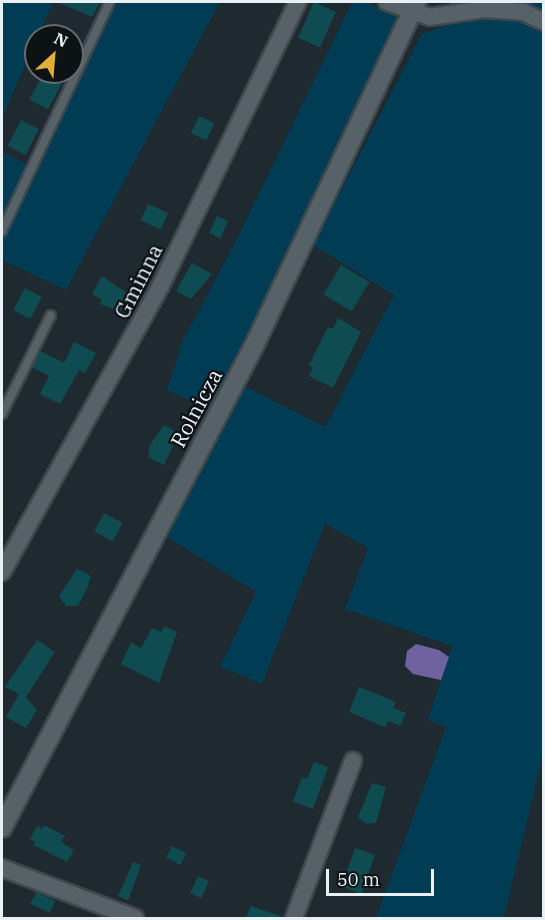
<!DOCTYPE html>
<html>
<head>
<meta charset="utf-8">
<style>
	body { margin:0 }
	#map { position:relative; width:545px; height:920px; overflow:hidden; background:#1f2a30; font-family:"IBM Plex Serif",serif }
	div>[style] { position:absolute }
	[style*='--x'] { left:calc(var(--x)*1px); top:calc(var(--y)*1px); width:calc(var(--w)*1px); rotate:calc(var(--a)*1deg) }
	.green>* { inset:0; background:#003c54 }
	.water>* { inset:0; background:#6e62a1 }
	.building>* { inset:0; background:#0f4c51; transform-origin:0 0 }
	.roads { filter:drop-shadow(2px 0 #3f484d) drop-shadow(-2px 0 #3f484d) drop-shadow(0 2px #3f484d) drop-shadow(0 -2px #3f484d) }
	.lane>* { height:8px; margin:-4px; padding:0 4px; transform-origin:4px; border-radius:4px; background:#566268 }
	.street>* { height:16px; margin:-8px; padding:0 8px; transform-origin:8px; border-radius:8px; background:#566268 }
	.secondary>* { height:18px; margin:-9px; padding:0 9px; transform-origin:9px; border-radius:9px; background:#566268 }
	span { translate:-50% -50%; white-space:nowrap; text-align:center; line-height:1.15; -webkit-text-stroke:4.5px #0d1215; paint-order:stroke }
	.street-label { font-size:21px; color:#eaf1f5 }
	.frame { position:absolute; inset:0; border:3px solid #eaf1f5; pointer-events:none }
	.north { position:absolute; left:24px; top:24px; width:60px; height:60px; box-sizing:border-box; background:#0d1215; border:2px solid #656b6f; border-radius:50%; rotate:26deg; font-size:16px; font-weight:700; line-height:24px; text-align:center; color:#eaf1f5 }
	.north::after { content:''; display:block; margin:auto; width:21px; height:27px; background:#dfb034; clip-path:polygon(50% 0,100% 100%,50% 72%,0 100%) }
	.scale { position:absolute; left:326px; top:869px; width:108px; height:27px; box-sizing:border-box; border:3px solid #eaf1f5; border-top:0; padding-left:8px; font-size:18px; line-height:21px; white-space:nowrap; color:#eaf1f5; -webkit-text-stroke:4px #0d1215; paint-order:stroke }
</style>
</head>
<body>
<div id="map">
	<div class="green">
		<div style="clip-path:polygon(2px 2px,53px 2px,2px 118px)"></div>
		<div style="clip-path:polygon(115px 2px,220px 2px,66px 290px,2px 260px,2px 152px,36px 169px)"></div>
		<div style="clip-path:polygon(352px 2px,365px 2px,394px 14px,402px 24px,212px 411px,167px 390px,182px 342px,237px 239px)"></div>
		<div style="clip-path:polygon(480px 2px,543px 2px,544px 750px,504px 918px,376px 918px,446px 727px,428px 720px,452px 646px,345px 609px,368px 548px,325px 524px,262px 684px,220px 667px,256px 592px,165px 536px,243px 385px,325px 427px,394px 295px,313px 245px,421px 35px,459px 19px,501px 18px)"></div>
	</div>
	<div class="water">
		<div style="clip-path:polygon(416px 644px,439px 650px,449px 657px,441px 680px,413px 674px,405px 666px,407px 651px)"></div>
	</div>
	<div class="building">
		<div style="clip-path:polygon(57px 2px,100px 2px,92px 17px)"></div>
		<div style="left:314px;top:2px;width:24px;height:39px;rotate:24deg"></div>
		<div style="left:43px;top:74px;width:21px;height:29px;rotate:28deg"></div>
		<div style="left:199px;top:116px;width:17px;height:19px;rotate:25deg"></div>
		<div style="left:21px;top:120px;width:20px;height:29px;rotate:27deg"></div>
		<div style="left:148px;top:204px;width:22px;height:18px;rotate:24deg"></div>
		<div style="left:217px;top:216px;width:12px;height:19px;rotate:24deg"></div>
		<div style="clip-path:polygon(192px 263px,212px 274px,191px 299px,176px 291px)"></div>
		<div style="left:341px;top:265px;width:33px;height:34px;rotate:31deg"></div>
		<div style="clip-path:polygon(102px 276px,137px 300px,129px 315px,100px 304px,102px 300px,92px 294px)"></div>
		<div style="left:25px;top:288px;width:19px;height:25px;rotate:28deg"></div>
		<div style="clip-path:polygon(338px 318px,361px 332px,333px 388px,309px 376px,313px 367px,309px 365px,328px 327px,333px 329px)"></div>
		<div style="clip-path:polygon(74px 342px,96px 353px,85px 373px,79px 370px,60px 404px,40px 394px,49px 376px,32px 367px,40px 351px,64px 363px)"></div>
		<div style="clip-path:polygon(164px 425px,179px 433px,164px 465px,148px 457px,150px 445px)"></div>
		<div style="left:104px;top:513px;width:21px;height:21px;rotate:28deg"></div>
		<div style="clip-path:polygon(77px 569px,91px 576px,88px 586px,78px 606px,66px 606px,59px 596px)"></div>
		<div style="clip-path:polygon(164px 626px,177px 632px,159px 683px,121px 664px,131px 643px,141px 648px,152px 628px,161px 632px)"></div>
		<div style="clip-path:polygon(37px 640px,55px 652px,26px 697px,37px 710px,26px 728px,6px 717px,19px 694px,5px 687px)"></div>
		<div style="clip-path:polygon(359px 687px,396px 702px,393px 708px,406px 713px,400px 726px,388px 721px,385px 727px,349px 712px)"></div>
		<div style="clip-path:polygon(314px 762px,328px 767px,313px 809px,293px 801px,302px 777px,307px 779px)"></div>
		<div style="clip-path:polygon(372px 783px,386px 787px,376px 823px,366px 824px,358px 817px)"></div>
		<div style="clip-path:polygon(44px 825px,65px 836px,61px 842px,74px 850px,67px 862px,33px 845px,36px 842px,30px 839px,37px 826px,42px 829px)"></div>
		<div style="left:172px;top:846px;width:16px;height:13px;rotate:27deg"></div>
		<div style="left:355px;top:848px;width:21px;height:41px;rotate:19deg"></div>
		<div style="clip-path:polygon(133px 862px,141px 865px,128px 901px,118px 896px)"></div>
		<div style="left:198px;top:876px;width:12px;height:19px;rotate:24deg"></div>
		<div style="left:36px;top:892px;width:21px;height:13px;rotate:25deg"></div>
		<div style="clip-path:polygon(251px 906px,283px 917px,282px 918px,246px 918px)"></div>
	</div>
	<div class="roads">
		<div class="lane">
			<div style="--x:2;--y:231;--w:253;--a:-64.8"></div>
			<div style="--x:2;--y:414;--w:110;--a:-63.7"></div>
		</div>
		<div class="street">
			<div style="--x:387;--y:2;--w:46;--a:19.2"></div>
			<div style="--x:430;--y:17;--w:55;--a:-8.4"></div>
			<div style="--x:484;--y:9;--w:39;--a:4"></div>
			<div style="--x:523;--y:12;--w:23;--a:25"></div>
			<div style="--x:2;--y:572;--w:326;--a:-61"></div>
			<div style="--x:160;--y:287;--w:317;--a:-64.2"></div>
			<div style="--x:2;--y:868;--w:142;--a:20.6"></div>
			<div style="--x:294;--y:918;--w:168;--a:-69.4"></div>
		</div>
		<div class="secondary">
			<div style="--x:2;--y:828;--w:546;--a:-62.4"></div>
			<div style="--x:255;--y:344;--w:378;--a:-64.7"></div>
		</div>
	</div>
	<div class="street-label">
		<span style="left:138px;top:281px;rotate:-63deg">Gminna</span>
		<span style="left:196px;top:408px;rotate:-62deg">Rolnicza</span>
	</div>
	<div class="frame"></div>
	<div class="north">N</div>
	<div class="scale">50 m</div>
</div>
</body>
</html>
